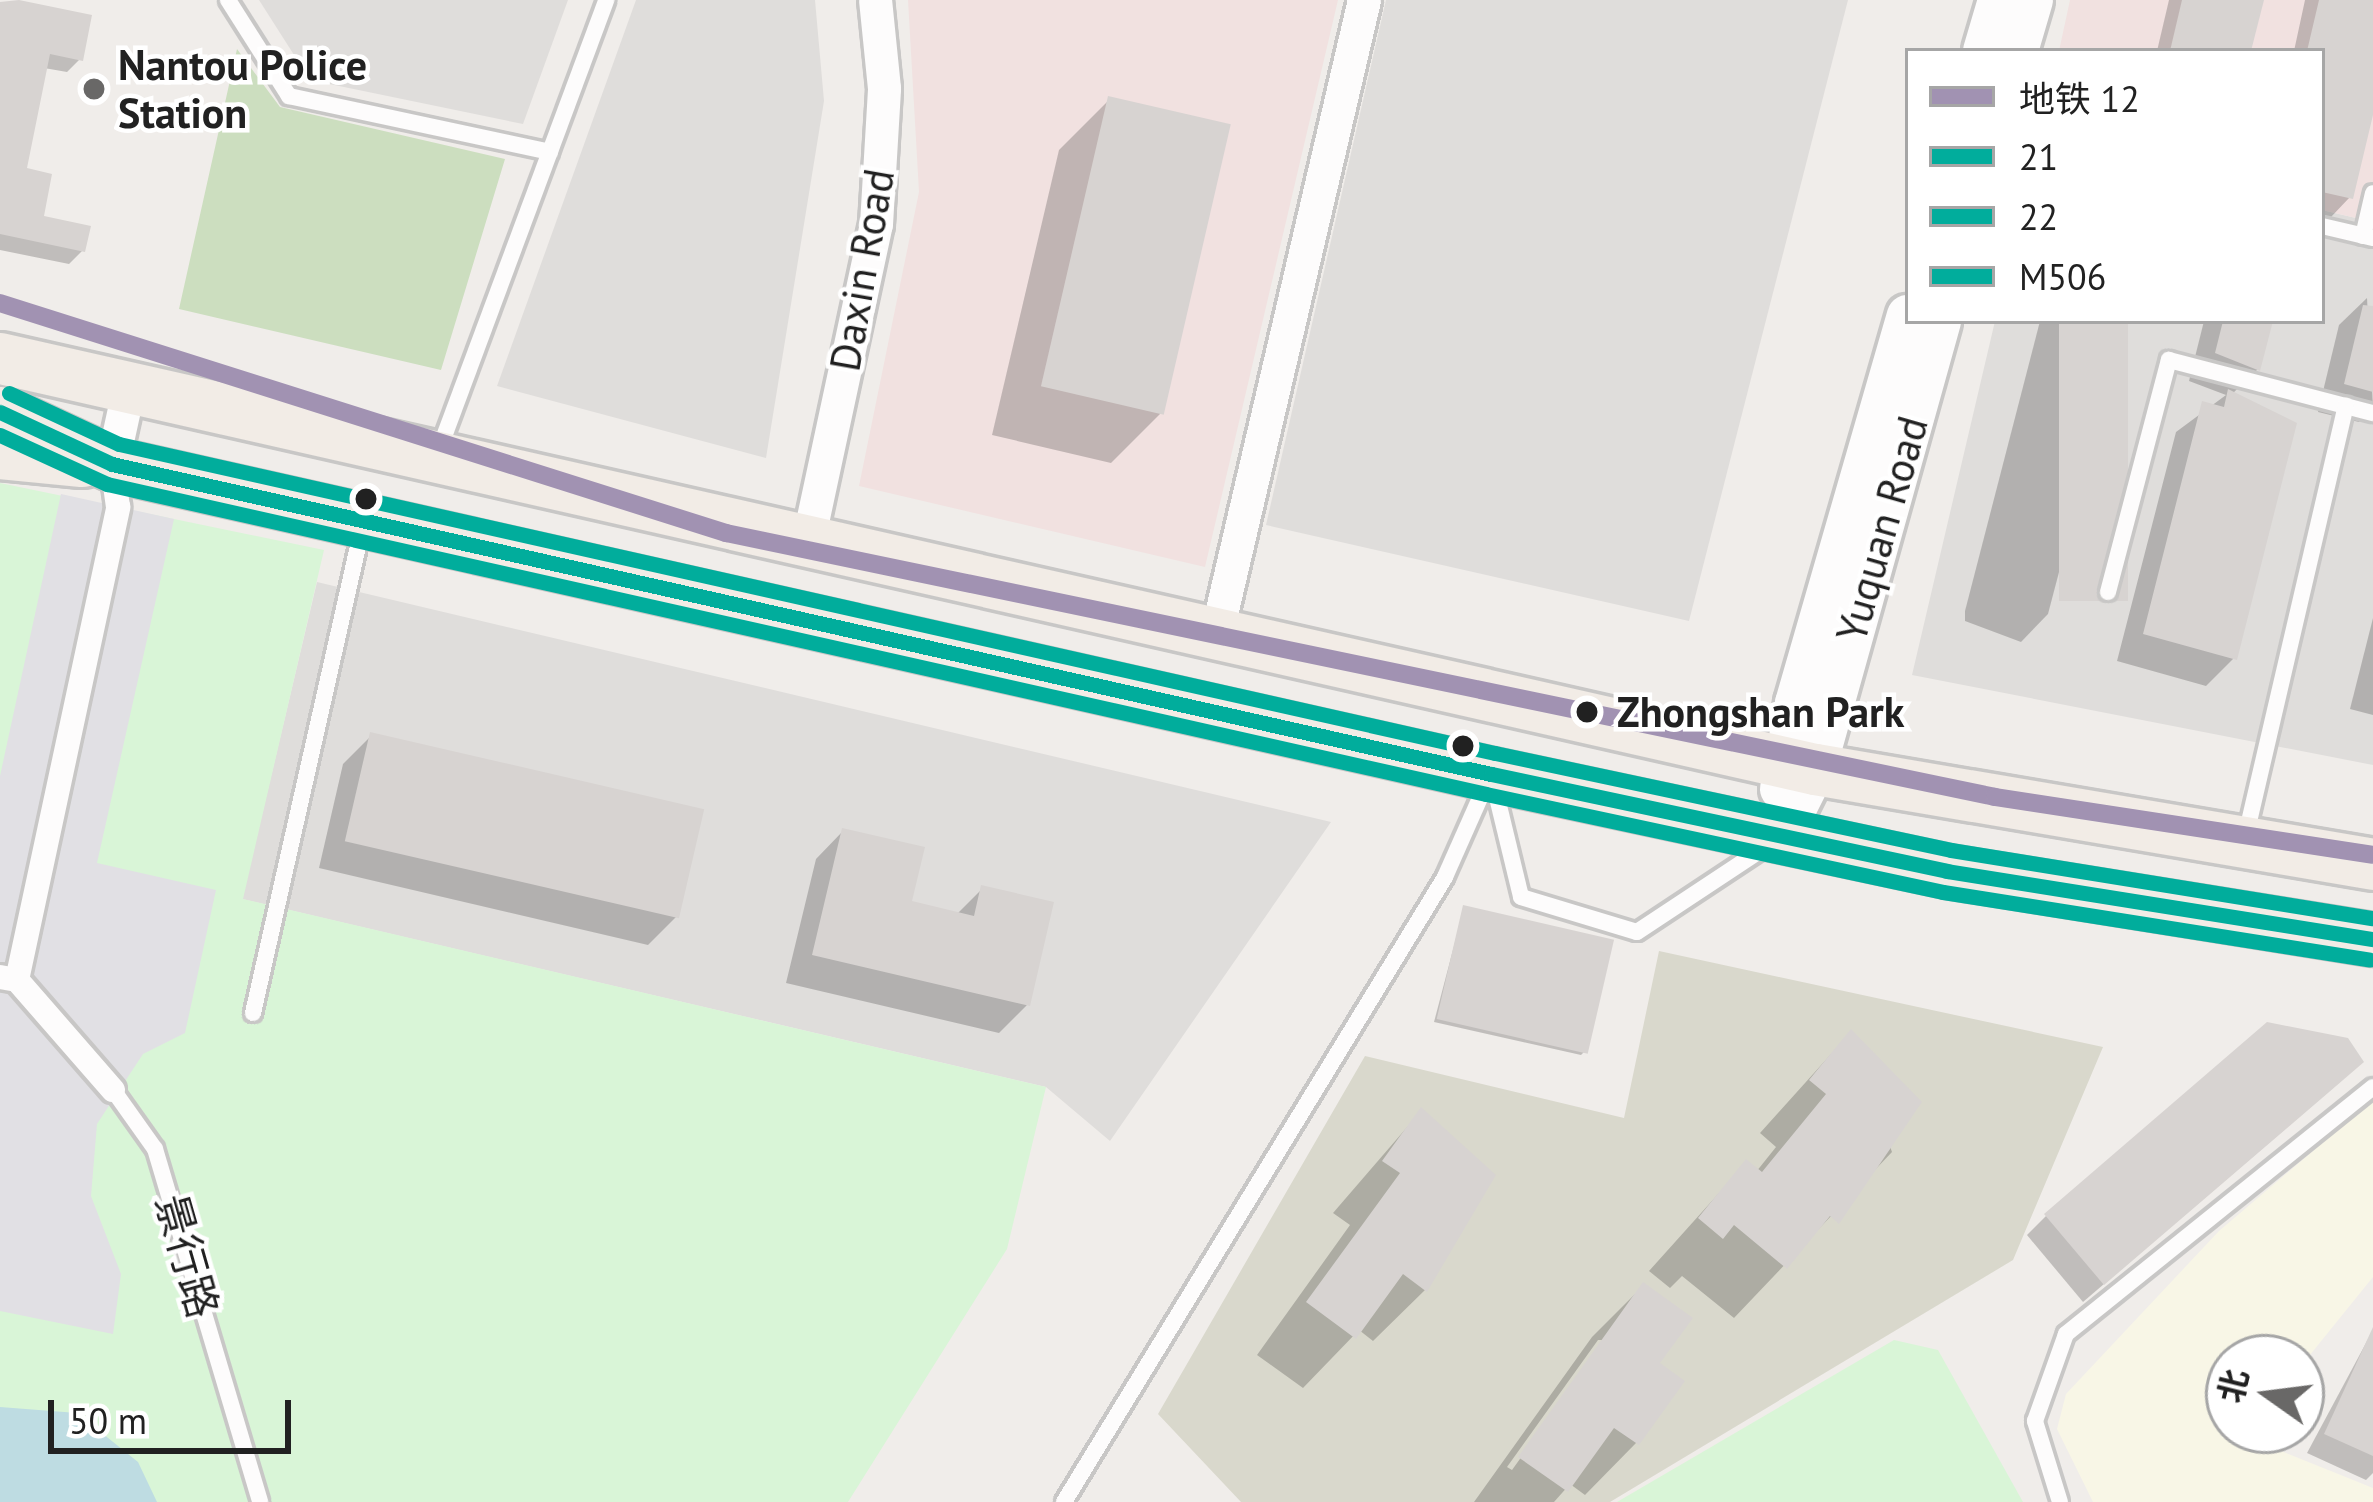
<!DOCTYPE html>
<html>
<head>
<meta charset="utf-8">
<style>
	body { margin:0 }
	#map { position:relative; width:2373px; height:1502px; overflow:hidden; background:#f0edea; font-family:"PT Sans","Noto Sans SC",sans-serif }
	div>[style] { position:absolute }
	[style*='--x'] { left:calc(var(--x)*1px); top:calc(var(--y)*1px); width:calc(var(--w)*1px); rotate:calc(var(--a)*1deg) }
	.residential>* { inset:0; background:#dfdddb }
	.commercial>* { inset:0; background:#f1e1e0 }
	.education>* { inset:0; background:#f8f6e6 }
	.construction>* { inset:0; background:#d9d8cc }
	.forest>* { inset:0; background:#ccdebf }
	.park>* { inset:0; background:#d9f5d7 }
	.plaza>* { inset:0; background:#e1e0e4 }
	.water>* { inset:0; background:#bedce2 }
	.shadow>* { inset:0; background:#0003 }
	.building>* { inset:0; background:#d7d3d1; transform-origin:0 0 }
	.roads { filter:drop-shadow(3px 0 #c8c7c6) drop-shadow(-3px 0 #c8c7c6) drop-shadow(0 3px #c8c7c6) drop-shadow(0 -3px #c8c7c6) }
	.service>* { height:16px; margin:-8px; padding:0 8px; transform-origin:8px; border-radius:8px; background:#fdfcfc }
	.pedestrian>* { height:24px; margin:-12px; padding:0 12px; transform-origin:12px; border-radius:12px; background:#fdfcfc }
	.minor>* { height:33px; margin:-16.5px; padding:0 16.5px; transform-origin:16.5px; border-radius:16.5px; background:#fdfcfc }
	.tertiary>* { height:42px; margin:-21px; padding:0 21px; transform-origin:21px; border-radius:21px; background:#fdfcfc }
	.primary>* { height:51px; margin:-25.5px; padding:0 25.5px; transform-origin:25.5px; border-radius:25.5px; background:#f2ece6 }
	.bus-1>* { height:15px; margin:-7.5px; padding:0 7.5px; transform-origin:7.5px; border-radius:7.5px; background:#01ad9c }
	.bus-2>* { height:15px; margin:-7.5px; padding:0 7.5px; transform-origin:7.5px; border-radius:7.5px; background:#01ad9c }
	.bus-3>* { height:15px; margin:-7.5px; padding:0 7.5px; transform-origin:7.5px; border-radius:7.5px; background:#01ad9c }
	.metro-1>* { height:18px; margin:-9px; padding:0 9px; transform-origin:9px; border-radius:9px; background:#a192b2 }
	.dots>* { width:33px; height:33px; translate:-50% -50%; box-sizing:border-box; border:6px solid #fff; border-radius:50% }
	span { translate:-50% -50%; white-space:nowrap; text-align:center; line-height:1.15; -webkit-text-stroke:9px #fff; paint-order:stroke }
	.poi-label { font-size:42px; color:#212121; font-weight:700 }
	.left { translate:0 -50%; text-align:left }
	.street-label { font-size:42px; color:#212121 }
	.stop-label { font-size:42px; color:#212121; font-weight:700 }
	.legend { position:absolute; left:1905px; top:48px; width:420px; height:276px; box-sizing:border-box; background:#fff; border:3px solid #a6a6a6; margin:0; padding:15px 21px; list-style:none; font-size:36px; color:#212121 }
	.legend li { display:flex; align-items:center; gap:24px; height:60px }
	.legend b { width:60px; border:3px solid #a6a6a6 }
	.north { position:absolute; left:2205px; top:1334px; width:120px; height:120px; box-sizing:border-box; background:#fff; border:3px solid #a6a6a6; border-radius:50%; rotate:284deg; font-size:33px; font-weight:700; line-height:48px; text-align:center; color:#212121 }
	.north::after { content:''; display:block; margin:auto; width:42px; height:54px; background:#696867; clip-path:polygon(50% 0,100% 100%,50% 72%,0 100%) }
	.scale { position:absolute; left:48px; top:1400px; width:243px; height:54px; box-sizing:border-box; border:6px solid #212121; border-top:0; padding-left:15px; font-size:36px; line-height:42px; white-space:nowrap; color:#212121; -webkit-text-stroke:9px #fff; paint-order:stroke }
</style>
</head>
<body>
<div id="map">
	<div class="residential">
		<div style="clip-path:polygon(259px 0,568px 0,523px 124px,310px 80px)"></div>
		<div style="clip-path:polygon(636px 0,815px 0,824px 101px,766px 458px,497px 386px)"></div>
		<div style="clip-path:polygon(1386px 0,1848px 0,1689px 621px,1266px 525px)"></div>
		<div style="clip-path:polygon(2322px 210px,2373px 222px,2373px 765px,1912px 675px,1995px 321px,2322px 321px)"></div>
		<div style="clip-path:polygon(317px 582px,1331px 822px,1110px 1141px,1046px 1087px,242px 899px)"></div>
	</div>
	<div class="commercial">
		<div style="clip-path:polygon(908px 0,1338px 0,1205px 567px,859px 486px,919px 192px)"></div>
		<div style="clip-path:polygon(2070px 0,2373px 0,2373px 222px,2322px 210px,2322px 51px,2059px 51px)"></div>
	</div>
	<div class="education">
		<div style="clip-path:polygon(2373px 1100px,2373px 1277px,2301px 1366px,2229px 1358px,2229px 1430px,2373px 1488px,2373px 1502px,2093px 1502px,2057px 1429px,2066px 1394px,2219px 1231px)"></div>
	</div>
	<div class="construction">
		<div style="clip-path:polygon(1659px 951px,2103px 1047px,2013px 1260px,1610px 1502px,1241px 1502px,1158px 1414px,1365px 1056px,1624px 1118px)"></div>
	</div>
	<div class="forest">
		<div style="clip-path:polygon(237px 49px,280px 107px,505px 159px,441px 370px,179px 309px)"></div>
	</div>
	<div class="park">
		<div style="clip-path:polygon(0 483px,324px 550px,243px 899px,1046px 1087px,1007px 1249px,848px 1502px,0 1502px)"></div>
		<div style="clip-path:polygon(1894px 1340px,1938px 1350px,2023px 1502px,1617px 1502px)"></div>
	</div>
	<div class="plaza">
		<div style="clip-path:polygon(61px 494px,174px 519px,97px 863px,216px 890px,185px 1033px,143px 1054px,97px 1124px,91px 1196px,121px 1274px,113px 1334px,0 1311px,0 776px)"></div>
	</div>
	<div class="water">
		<div style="clip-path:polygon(0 1407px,77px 1413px,138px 1462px,157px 1502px,0 1502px)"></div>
	</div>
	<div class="shadow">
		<div style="clip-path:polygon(2169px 0,2260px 0,2248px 51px,2157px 51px)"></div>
		<div style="clip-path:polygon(2305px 0,2373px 0,2373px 101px,2350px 197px,2331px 217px,2322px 215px,2322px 51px,2294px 51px)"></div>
		<div style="clip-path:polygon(0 4px,80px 59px,67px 72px,44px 68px,23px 171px,40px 219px,83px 250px,69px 264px,0 250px)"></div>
		<div style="clip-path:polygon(1109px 100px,1161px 413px,1111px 463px,992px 435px,1059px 150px)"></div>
		<div style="clip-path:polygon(2367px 298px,2373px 408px,2359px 422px,2318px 412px,2339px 325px)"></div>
		<div style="clip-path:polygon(2040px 321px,2125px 321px,2048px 614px,2021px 642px,1965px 621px,1965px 611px)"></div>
		<div style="clip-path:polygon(2204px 321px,2270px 321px,2258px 369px,2232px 394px,2234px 658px,2206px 686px,2117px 661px,2176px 432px,2226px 395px,2189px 381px)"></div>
		<div style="clip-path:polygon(2373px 618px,2373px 715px,2350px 709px)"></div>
		<div style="clip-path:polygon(371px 736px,676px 917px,648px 945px,319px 868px,343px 764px)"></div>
		<div style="clip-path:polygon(843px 831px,909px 903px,956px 915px,982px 889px,1027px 1005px,999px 1033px,786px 983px,816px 859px)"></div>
		<div style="clip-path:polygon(1464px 908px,1585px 1051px,1581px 1055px,1434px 1022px)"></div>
		<div style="clip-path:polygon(1850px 1033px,1892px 1152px,1734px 1318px,1682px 1276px,1670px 1288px,1649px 1271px,1746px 1163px,1756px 1172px,1776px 1147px,1760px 1133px)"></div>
		<div style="clip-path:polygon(2341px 1081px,2083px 1302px,2027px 1235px,2046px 1216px)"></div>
		<div style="clip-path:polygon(1421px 1111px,1425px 1290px,1373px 1341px,1359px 1330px,1303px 1388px,1257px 1355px,1350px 1225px,1333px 1213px)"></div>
		<div style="clip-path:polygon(evenodd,1643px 1286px,1656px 1364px,1681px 1381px,1636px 1443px,1585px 1495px,1570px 1484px,1554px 1502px,1474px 1502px,1592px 1337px,1643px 1286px,1598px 1340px,1605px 1340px,1512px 1470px,1507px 1467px,1598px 1340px)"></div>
		<div style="clip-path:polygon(2373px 1330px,2373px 1473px,2366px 1480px,2307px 1453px)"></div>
	</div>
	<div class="building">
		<div style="clip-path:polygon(19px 0,92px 15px,83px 61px,50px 54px,27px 168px,52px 174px,44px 216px,91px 226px,85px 252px,0 234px,0 2px)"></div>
		<div style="clip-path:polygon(2182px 0,2264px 0,2251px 51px,2170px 51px)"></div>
		<div style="clip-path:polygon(2319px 0,2373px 0,2373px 115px,2353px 199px,2322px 192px,2322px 51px,2307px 51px)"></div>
		<div style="left:1108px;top:96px;width:126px;height:298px;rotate:13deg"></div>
		<div style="clip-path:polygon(2363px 305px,2373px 306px,2373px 392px,2344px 384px)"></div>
		<div style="left:2059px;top:321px;width:69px;height:280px"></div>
		<div style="clip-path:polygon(2223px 321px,2273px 321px,2260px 371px,2215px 353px)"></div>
		<div style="clip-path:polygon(2228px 389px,2297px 423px,2237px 660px,2143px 634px,2202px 401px,2224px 407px)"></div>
		<div style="left:370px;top:732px;width:343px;height:112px;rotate:13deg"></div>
		<div style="clip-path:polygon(842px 828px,925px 847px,912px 901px,974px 916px,981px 885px,1054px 902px,1030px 1006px,812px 955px)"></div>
		<div style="left:1463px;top:905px;width:155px;height:117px;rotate:13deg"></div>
		<div style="clip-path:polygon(2267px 1022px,2348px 1038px,2364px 1062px,2104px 1285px,2044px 1214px)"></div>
		<div style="clip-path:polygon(1851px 1029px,1922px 1102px,1839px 1224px,1830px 1216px,1787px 1269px,1734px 1225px,1723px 1239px,1698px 1218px,1746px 1159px,1762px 1172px,1826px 1094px,1809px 1080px)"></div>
		<div style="clip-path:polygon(1421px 1107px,1496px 1175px,1427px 1292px,1403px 1274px,1356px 1339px,1306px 1302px,1400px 1173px,1382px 1161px)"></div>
		<div style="clip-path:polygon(1643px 1282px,1693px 1318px,1660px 1363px,1685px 1381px,1639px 1445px,1614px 1428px,1568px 1492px,1518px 1457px)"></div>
		<div style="clip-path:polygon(2373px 1327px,2373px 1456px,2324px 1434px)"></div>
	</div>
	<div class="roads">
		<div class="service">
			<div style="--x:228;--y:0;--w:114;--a:57.6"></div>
			<div style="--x:289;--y:96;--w:267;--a:12.1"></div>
			<div style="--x:2322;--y:226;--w:52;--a:13.2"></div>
			<div style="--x:2363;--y:236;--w:44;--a:-76.9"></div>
			<div style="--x:439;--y:450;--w:480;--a:-69.6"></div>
			<div style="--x:2108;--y:592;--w:240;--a:-75.3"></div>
			<div style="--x:2169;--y:360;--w:211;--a:14.6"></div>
			<div style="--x:1493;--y:781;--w:119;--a:76.4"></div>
			<div style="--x:1521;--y:897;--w:121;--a:16.8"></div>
			<div style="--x:1637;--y:932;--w:159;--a:-33.5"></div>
			<div style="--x:2245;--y:839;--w:445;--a:-76.9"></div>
			<div style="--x:253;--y:1013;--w:501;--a:-77.32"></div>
			<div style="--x:113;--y:1090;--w:72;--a:54.6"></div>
			<div style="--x:155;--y:1149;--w:368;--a:73.4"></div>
			<div style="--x:1064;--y:1502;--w:732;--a:-58.63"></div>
			<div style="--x:1445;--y:877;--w:106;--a:-66.1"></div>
			<div style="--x:2060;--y:1502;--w:85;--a:-107.2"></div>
			<div style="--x:2035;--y:1421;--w:92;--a:-70.4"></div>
			<div style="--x:2066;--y:1334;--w:394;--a:-38.8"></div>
		</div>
		<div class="pedestrian">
			<div style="--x:0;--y:977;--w:17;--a:10"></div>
			<div style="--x:17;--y:980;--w:146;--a:48.9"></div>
			<div style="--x:17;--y:980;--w:484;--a:-77.9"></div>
			<div style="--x:118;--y:507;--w:43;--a:-97.9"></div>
		</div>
		<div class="minor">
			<div style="--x:112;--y:464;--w:80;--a:-77.7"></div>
			<div style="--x:809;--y:536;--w:319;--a:-77.9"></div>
			<div style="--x:876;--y:224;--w:136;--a:-86.6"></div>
			<div style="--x:884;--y:88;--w:88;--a:-95.8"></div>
			<div style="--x:1217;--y:631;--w:648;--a:-76.89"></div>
		</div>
		<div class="tertiary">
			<div style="--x:1984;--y:51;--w:53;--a:-73.6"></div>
			<div style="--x:2017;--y:51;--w:53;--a:-73.6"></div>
			<div style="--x:1781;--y:789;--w:87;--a:-80.1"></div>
			<div style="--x:1796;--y:703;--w:403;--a:-73.9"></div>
			<div style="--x:1781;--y:837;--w:76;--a:-63.4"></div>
			<div style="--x:1815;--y:769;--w:465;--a:-74.4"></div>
		</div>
		<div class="primary">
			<div style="--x:0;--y:358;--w:1861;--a:12.76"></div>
			<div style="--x:1815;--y:769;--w:566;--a:9.66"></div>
			<div style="--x:0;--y:412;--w:123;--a:24.9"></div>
			<div style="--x:112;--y:464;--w:1413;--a:12.67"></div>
			<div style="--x:1491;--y:774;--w:466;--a:12"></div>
			<div style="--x:1947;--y:871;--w:431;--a:9.1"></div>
			<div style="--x:0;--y:453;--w:82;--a:5.6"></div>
		</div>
	</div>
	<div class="bus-1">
		<div style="--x:0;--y:412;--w:123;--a:24.9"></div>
		<div style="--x:112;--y:464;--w:1413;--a:12.67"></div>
		<div style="--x:1491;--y:774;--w:466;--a:12"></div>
		<div style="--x:1947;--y:871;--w:431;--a:9.1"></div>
	</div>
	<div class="bus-2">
		<div style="--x:0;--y:435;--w:118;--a:24.6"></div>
		<div style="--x:107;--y:484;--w:1413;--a:12.67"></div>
		<div style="--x:1486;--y:794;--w:467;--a:12.1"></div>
		<div style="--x:1943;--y:892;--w:432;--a:9"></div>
	</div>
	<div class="bus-3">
		<div style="--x:9;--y:393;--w:121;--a:24.9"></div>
		<div style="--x:119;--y:444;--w:1410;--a:12.66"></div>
		<div style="--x:1495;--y:753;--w:466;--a:12"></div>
		<div style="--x:1951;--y:850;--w:427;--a:9.2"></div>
	</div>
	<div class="metro-1">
		<div style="--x:0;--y:303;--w:762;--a:17.58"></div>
		<div style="--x:726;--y:533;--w:1296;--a:11.75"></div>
		<div style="--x:1995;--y:797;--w:382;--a:8.7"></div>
	</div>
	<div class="dots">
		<div style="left:94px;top:89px;background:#696867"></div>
		<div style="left:366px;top:499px;background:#212121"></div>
		<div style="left:1587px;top:712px;background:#212121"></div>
		<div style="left:1463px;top:746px;background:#212121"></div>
	</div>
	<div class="poi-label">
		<span class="left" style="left:118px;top:89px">Nantou Police<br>Station</span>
	</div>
	<div class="street-label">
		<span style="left:862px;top:270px;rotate:-80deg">Daxin Road</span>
		<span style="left:1882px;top:529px;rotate:-74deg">Yuquan Road</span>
		<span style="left:187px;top:1256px;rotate:74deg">景行路</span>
	</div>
	<div class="stop-label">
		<span class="left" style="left:1617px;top:712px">Zhongshan Park</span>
	</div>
	<ul class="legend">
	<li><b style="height:15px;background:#a192b2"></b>地铁 12</li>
	<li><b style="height:15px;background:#01ad9c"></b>21</li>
	<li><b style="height:15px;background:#01ad9c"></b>22</li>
	<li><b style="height:15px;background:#01ad9c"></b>M506</li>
	</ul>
	<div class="north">北</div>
	<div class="scale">50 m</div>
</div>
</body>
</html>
